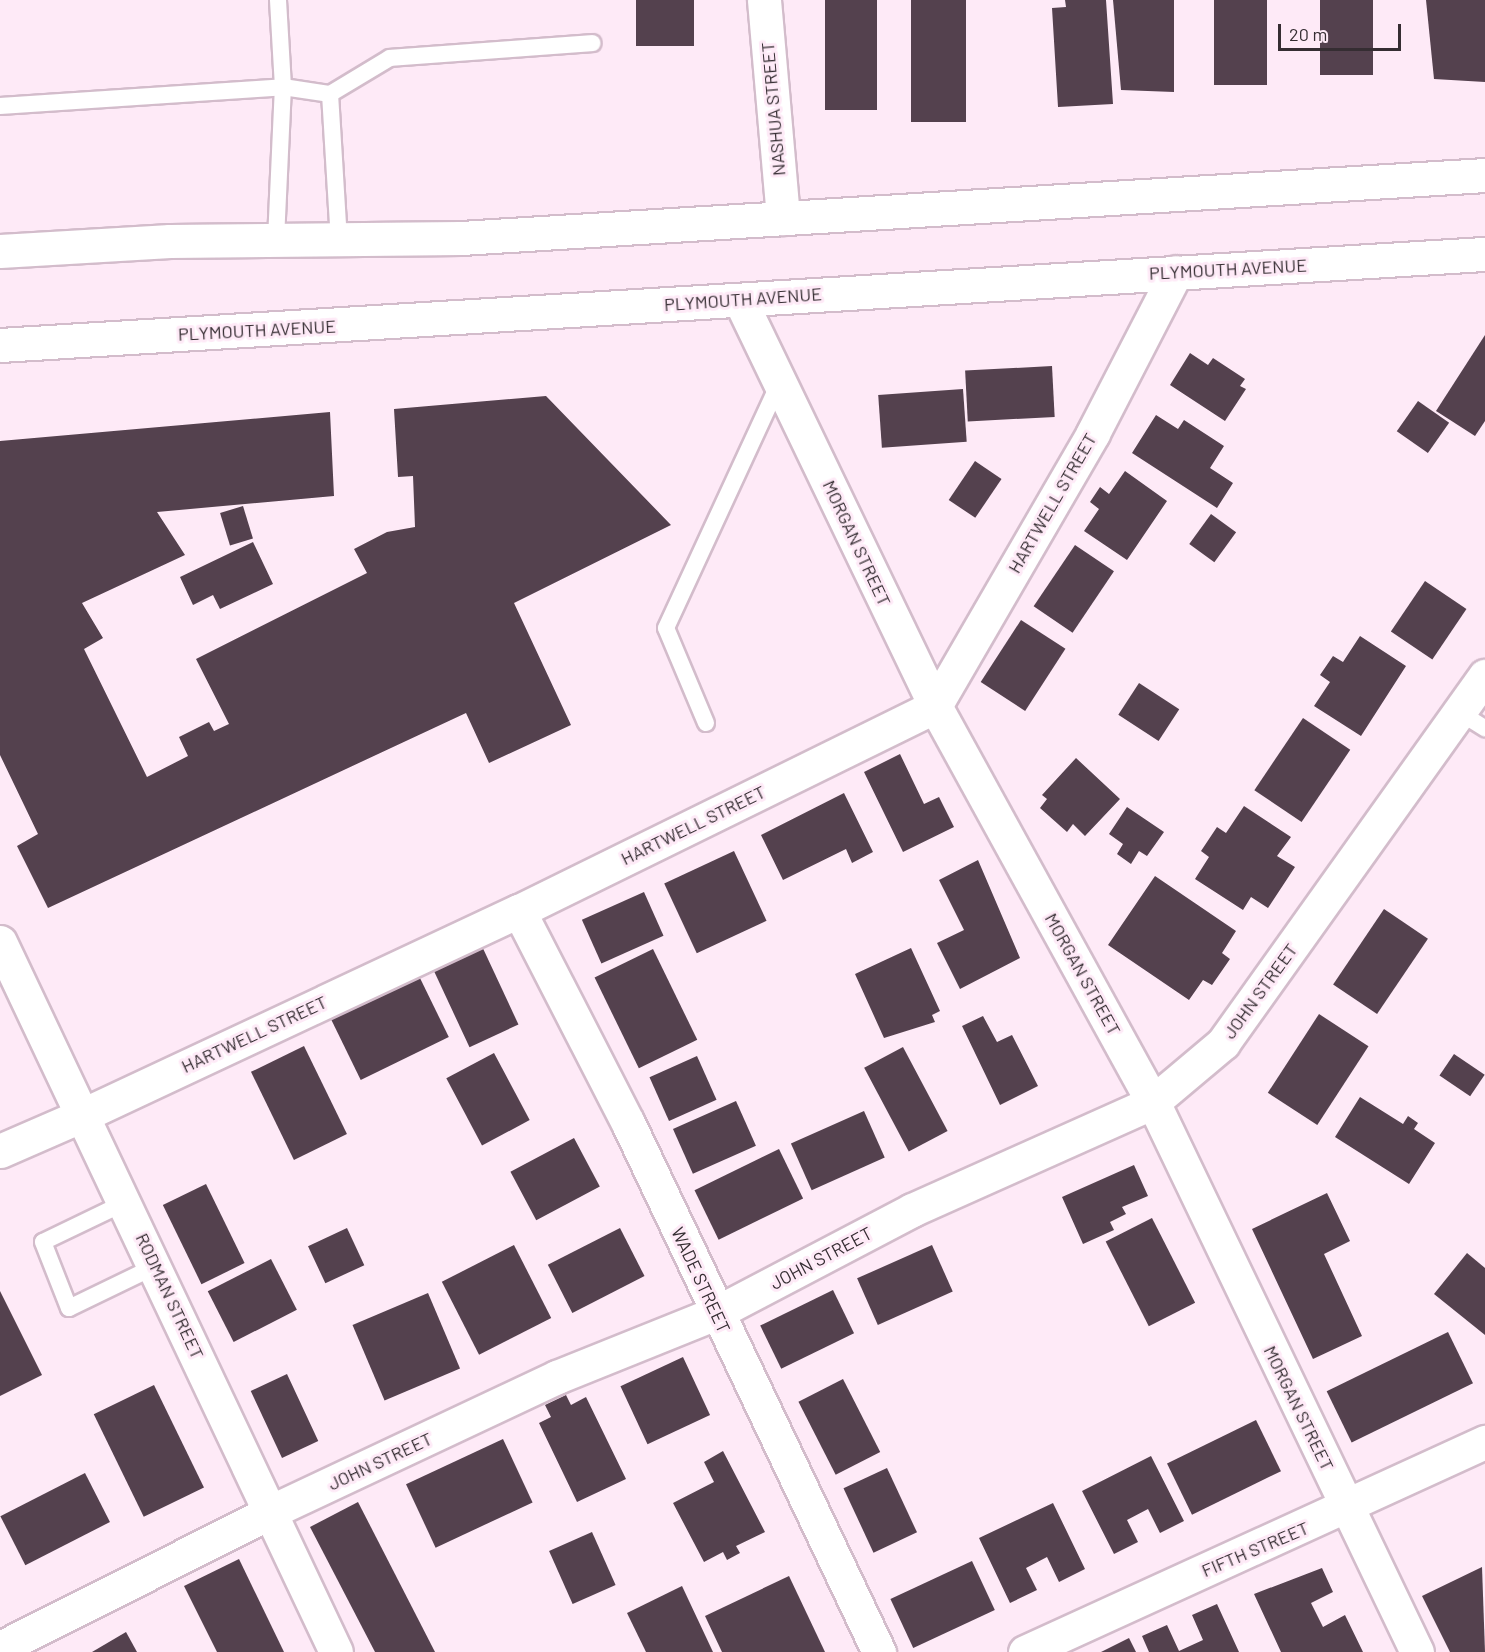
<!DOCTYPE html>
<html>
<head>
<meta charset="utf-8">
<style>
	body { margin:0 }
	#map { position:relative; width:1485px; height:1652px; overflow:hidden; background:#feeaf7; font-family:Barlow,sans-serif }
	div>[style] { position:absolute }
	[style*='--x'] { left:calc(var(--x)*1px); top:calc(var(--y)*1px); width:calc(var(--w)*1px); rotate:calc(var(--a)*1deg) }
	.building>* { inset:0; background:#54414e; transform-origin:0 0 }
	.roads { filter:drop-shadow(2px 0 #d3bccb) drop-shadow(-2px 0 #d3bccb) drop-shadow(0 2px #d3bccb) drop-shadow(0 -2px #d3bccb) }
	.service>* { height:16px; margin:-8px; padding:0 8px; transform-origin:8px; border-radius:8px; background:#fff }
	.minor>* { height:33px; margin:-16.5px; padding:0 16.5px; transform-origin:16.5px; border-radius:16.5px; background:#fff }
	.secondary>* { height:33px; margin:-16.5px; padding:0 16.5px; transform-origin:16.5px; border-radius:16.5px; background:#fff }
	span { translate:-50% -50%; white-space:nowrap; text-align:center; line-height:1.15; -webkit-text-stroke:6px #feeaf7; paint-order:stroke }
	.street-label { font-size:18px; color:#352d32 }
	.scale { position:absolute; left:1278px; top:24px; width:123px; height:27px; box-sizing:border-box; border:3px solid #352d32; border-top:0; padding-left:8px; font-size:18px; line-height:21px; white-space:nowrap; color:#352d32; -webkit-text-stroke:4px #feeaf7; paint-order:stroke }
</style>
</head>
<body>
<div id="map">
	<div class="building">
		<div style="left:636px;top:0;width:58px;height:46px"></div>
		<div style="left:825px;top:0;width:52px;height:110px"></div>
		<div style="left:911px;top:0;width:55px;height:122px"></div>
		<div style="clip-path:polygon(1065px 0,1106px 0,1113px 104px,1058px 107px,1052px 8px,1066px 7px)"></div>
		<div style="clip-path:polygon(1113px 0,1174px 0,1174px 92px,1121px 90px)"></div>
		<div style="left:1214px;top:0;width:53px;height:85px"></div>
		<div style="left:1320px;top:0;width:53px;height:75px"></div>
		<div style="clip-path:polygon(1426px 0,1485px 0,1485px 82px,1434px 79px)"></div>
		<div style="clip-path:polygon(1485px 335px,1485px 421px,1475px 436px,1436px 411px)"></div>
		<div style="clip-path:polygon(1190px 353px,1208px 365px,1213px 358px,1245px 379px,1240px 386px,1246px 389px,1225px 421px,1170px 385px)"></div>
		<div style="left:1052px;top:366px;width:51px;height:87px;rotate:87deg"></div>
		<div style="left:963px;top:389px;width:53px;height:85px;rotate:86deg"></div>
		<div style="clip-path:polygon(546px 396px,671px 525px,514px 603px,571px 725px,489px 763px,466px 713px,48px 908px,17px 846px,38px 834px,0 755px,0 441px,330px 412px,334px 496px,157px 512px,185px 555px,82px 603px,103px 638px,84px 649px,147px 777px,188px 756px,179px 737px,209px 722px,214px 731px,229px 724px,196px 659px,367px 573px,354px 549px,387px 532px,415px 527px,413px 476px,398px 477px,394px 409px)"></div>
		<div style="left:1418px;top:401px;width:38px;height:37px;rotate:35deg"></div>
		<div style="clip-path:polygon(1156px 415px,1178px 429px,1184px 420px,1224px 446px,1210px 468px,1233px 483px,1217px 508px,1132px 453px)"></div>
		<div style="left:975px;top:461px;width:32px;height:47px;rotate:34deg"></div>
		<div style="clip-path:polygon(1125px 471px,1167px 501px,1127px 560px,1084px 531px,1099px 509px,1090px 502px,1100px 487px,1109px 494px)"></div>
		<div style="left:243px;top:506px;width:34px;height:24px;rotate:73deg"></div>
		<div style="left:1211px;top:514px;width:31px;height:37px;rotate:36deg"></div>
		<div style="clip-path:polygon(253px 542px,273px 584px,220px 609px,213px 595px,193px 605px,180px 577px)"></div>
		<div style="left:1075px;top:545px;width:47px;height:74px;rotate:34deg"></div>
		<div style="left:1425px;top:581px;width:50px;height:61px;rotate:34deg"></div>
		<div style="left:1021px;top:620px;width:53px;height:74px;rotate:33deg"></div>
		<div style="clip-path:polygon(1360px 636px,1406px 666px,1361px 736px,1314px 706px,1330px 682px,1320px 675px,1333px 656px,1343px 662px)"></div>
		<div style="left:1139px;top:683px;width:48px;height:38px;rotate:33deg"></div>
		<div style="left:1303px;top:718px;width:57px;height:87px;rotate:34deg"></div>
		<div style="clip-path:polygon(900px 754px,924px 804px,939px 797px,954px 827px,903px 852px,864px 772px)"></div>
		<div style="clip-path:polygon(1076px 758px,1120px 799px,1085px 836px,1073px 824px,1067px 832px,1040px 808px,1047px 799px,1042px 795px)"></div>
		<div style="clip-path:polygon(844px 793px,873px 852px,852px 863px,846px 849px,783px 880px,761px 835px)"></div>
		<div style="clip-path:polygon(1244px 806px,1291px 837px,1277px 856px,1295px 867px,1268px 908px,1251px 897px,1243px 910px,1195px 879px,1209px 857px,1201px 851px,1217px 827px,1226px 833px)"></div>
		<div style="clip-path:polygon(1127px 807px,1164px 832px,1147px 856px,1139px 851px,1131px 864px,1117px 854px,1123px 844px,1109px 834px)"></div>
		<div style="left:734px;top:851px;width:77px;height:77px;rotate:65deg"></div>
		<div style="clip-path:polygon(978px 860px,1020px 958px,960px 989px,937px 943px,964px 930px,939px 880px)"></div>
		<div style="clip-path:polygon(1155px 876px,1236px 931px,1222px 953px,1230px 959px,1212px 985px,1203px 980px,1189px 1000px,1108px 945px)"></div>
		<div style="left:644px;top:892px;width:48px;height:68px;rotate:66deg"></div>
		<div style="left:1384px;top:909px;width:53px;height:91px;rotate:34deg"></div>
		<div style="left:480px;top:942px;width:91px;height:54px;rotate:65deg"></div>
		<div style="clip-path:polygon(911px 948px,940px 1011px,932px 1015px,935px 1022px,884px 1038px,855px 974px)"></div>
		<div style="left:653px;top:949px;width:101px;height:65px;rotate:64deg"></div>
		<div style="left:419px;top:976px;width:68px;height:98px;rotate:64deg"></div>
		<div style="left:1319px;top:1014px;width:59px;height:94px;rotate:33deg"></div>
		<div style="clip-path:polygon(983px 1016px,997px 1042px,1012px 1035px,1038px 1086px,1000px 1105px,962px 1026px)"></div>
		<div style="left:304px;top:1046px;width:98px;height:59px;rotate:64deg"></div>
		<div style="left:903px;top:1047px;width:95px;height:44px;rotate:62deg"></div>
		<div style="left:494px;top:1053px;width:76px;height:54px;rotate:62deg"></div>
		<div style="left:1454px;top:1054px;width:37px;height:26px;rotate:34deg"></div>
		<div style="left:697px;top:1056px;width:48px;height:52px;rotate:66deg"></div>
		<div style="clip-path:polygon(1360px 1097px,1403px 1124px,1408px 1116px,1418px 1123px,1414px 1129px,1435px 1143px,1409px 1184px,1335px 1137px)"></div>
		<div style="left:736px;top:1101px;width:49px;height:69px;rotate:66deg"></div>
		<div style="left:864px;top:1111px;width:51px;height:80px;rotate:66deg"></div>
		<div style="left:574px;top:1138px;width:55px;height:72px;rotate:62deg"></div>
		<div style="left:779px;top:1149px;width:55px;height:94px;rotate:64deg"></div>
		<div style="clip-path:polygon(1134px 1165px,1148px 1196px,1122px 1207px,1126px 1214px,1110px 1222px,1114px 1230px,1083px 1244px,1062px 1197px)"></div>
		<div style="left:206px;top:1184px;width:88px;height:48px;rotate:64deg"></div>
		<div style="clip-path:polygon(1327px 1193px,1350px 1241px,1324px 1254px,1362px 1336px,1313px 1359px,1252px 1229px)"></div>
		<div style="left:1152px;top:1218px;width:95px;height:52px;rotate:63deg"></div>
		<div style="left:347px;top:1228px;width:41px;height:43px;rotate:65deg"></div>
		<div style="left:620px;top:1228px;width:54px;height:81px;rotate:63deg"></div>
		<div style="left:514px;top:1245px;width:82px;height:81px;rotate:63deg"></div>
		<div style="left:932px;top:1245px;width:51px;height:82px;rotate:66deg"></div>
		<div style="clip-path:polygon(1467px 1253px,1485px 1268px,1485px 1335px,1434px 1294px)"></div>
		<div style="left:271px;top:1259px;width:57px;height:71px;rotate:63deg"></div>
		<div style="left:833px;top:1290px;width:48px;height:81px;rotate:64deg"></div>
		<div style="clip-path:polygon(0 1291px,42px 1375px,0 1396px)"></div>
		<div style="left:428px;top:1293px;width:82px;height:82px;rotate:67deg"></div>
		<div style="left:1448px;top:1332px;width:57px;height:135px;rotate:64deg"></div>
		<div style="left:683px;top:1357px;width:64px;height:69px;rotate:65deg"></div>
		<div style="left:287px;top:1374px;width:74px;height:40px;rotate:65deg"></div>
		<div style="left:843px;top:1379px;width:82px;height:50px;rotate:63deg"></div>
		<div style="left:154px;top:1385px;width:114px;height:67px;rotate:64deg"></div>
		<div style="clip-path:polygon(566px 1395px,571px 1405px,586px 1397px,626px 1479px,577px 1502px,539px 1423px,551px 1417px,545px 1405px)"></div>
		<div style="left:1256px;top:1420px;width:57px;height:99px;rotate:64deg"></div>
		<div style="left:503px;top:1439px;width:70px;height:107px;rotate:65deg"></div>
		<div style="clip-path:polygon(723px 1451px,765px 1532px,736px 1546px,740px 1553px,727px 1560px,723px 1552px,704px 1562px,673px 1503px,714px 1482px,704px 1462px)"></div>
		<div style="clip-path:polygon(1151px 1456px,1184px 1521px,1160px 1533px,1148px 1509px,1127px 1520px,1138px 1542px,1114px 1554px,1082px 1491px)"></div>
		<div style="left:887px;top:1468px;width:71px;height:48px;rotate:65deg"></div>
		<div style="left:85px;top:1473px;width:55px;height:95px;rotate:63deg"></div>
		<div style="clip-path:polygon(358px 1502px,435px 1652px,375px 1652px,310px 1527px)"></div>
		<div style="clip-path:polygon(1053px 1503px,1085px 1569px,1059px 1582px,1047px 1557px,1026px 1568px,1037px 1590px,1010px 1603px,979px 1538px)"></div>
		<div style="left:592px;top:1532px;width:58px;height:47px;rotate:66deg"></div>
		<div style="clip-path:polygon(239px 1559px,284px 1652px,217px 1652px,184px 1586px)"></div>
		<div style="left:972px;top:1561px;width:54px;height:90px;rotate:65deg"></div>
		<div style="clip-path:polygon(1482px 1567px,1485px 1652px,1450px 1652px,1422px 1596px)"></div>
		<div style="clip-path:polygon(1322px 1568px,1333px 1592px,1311px 1603px,1323px 1627px,1345px 1615px,1363px 1652px,1281px 1652px,1254px 1594px)"></div>
		<div style="clip-path:polygon(789px 1576px,825px 1652px,722px 1652px,705px 1616px)"></div>
		<div style="clip-path:polygon(682px 1586px,713px 1652px,646px 1652px,627px 1613px)"></div>
		<div style="clip-path:polygon(1217px 1604px,1239px 1652px,1149px 1652px,1142px 1636px,1167px 1625px,1179px 1651px,1203px 1640px,1192px 1615px)"></div>
		<div style="clip-path:polygon(126px 1632px,137px 1652px,92px 1652px)"></div>
		<div style="clip-path:polygon(1129px 1638px,1136px 1652px,1101px 1652px)"></div>
	</div>
	<div class="roads">
		<div class="service">
			<div style="--x:0;--y:106;--w:284;--a:-3.8"></div>
			<div style="--x:283;--y:87;--w:48;--a:8.5"></div>
			<div style="--x:276;--y:240;--w:153;--a:-87.4"></div>
			<div style="--x:283;--y:87;--w:87;--a:-93.3"></div>
			<div style="--x:339;--y:241;--w:147;--a:-93.5"></div>
			<div style="--x:330;--y:94;--w:70;--a:-31"></div>
			<div style="--x:390;--y:58;--w:203;--a:-4.2"></div>
			<div style="--x:1459;--y:712;--w:31;--a:32"></div>
			<div style="--x:706;--y:723;--w:103;--a:-112.8"></div>
			<div style="--x:666;--y:628;--w:269;--a:-65.2"></div>
			<div style="--x:126;--y:1202;--w:92;--a:154.3"></div>
			<div style="--x:43;--y:1242;--w:71;--a:68.5"></div>
			<div style="--x:69;--y:1308;--w:97;--a:-25.8"></div>
		</div>
		<div class="minor">
			<div style="--x:764;--y:0;--w:219;--a:85"></div>
			<div style="--x:740;--y:300;--w:450;--a:64.3"></div>
			<div style="--x:935;--y:706;--w:452;--a:61.2"></div>
			<div style="--x:1153;--y:1102;--w:610;--a:64.36"></div>
			<div style="--x:519;--y:911;--w:238;--a:62.8"></div>
			<div style="--x:628;--y:1123;--w:586;--a:64.62"></div>
			<div style="--x:85;--y:1114;--w:479;--a:-25.1"></div>
			<div style="--x:519;--y:911;--w:464;--a:-26.2"></div>
			<div style="--x:935;--y:706;--w:315;--a:-59.9"></div>
			<div style="--x:1093;--y:433;--w:181;--a:-62.7"></div>
			<div style="--x:0;--y:1648;--w:302;--a:-26.7"></div>
			<div style="--x:270;--y:1512;--w:317;--a:-25.2"></div>
			<div style="--x:557;--y:1377;--w:171;--a:-21.9"></div>
			<div style="--x:716;--y:1313;--w:221;--a:-27.7"></div>
			<div style="--x:912;--y:1210;--w:264;--a:-24.1"></div>
			<div style="--x:1153;--y:1102;--w:92;--a:-40.1"></div>
			<div style="--x:1223;--y:1043;--w:451;--a:-54.5"></div>
			<div style="--x:1025;--y:1652;--w:506;--a:-24.54"></div>
		</div>
		<div class="secondary">
			<div style="--x:0;--y:251;--w:170;--a:-3.4"></div>
			<div style="--x:170;--y:241;--w:291;--a:-0.6"></div>
			<div style="--x:461;--y:238;--w:1026;--a:-3.52"></div>
			<div style="--x:0;--y:345;--w:1488;--a:-3.51"></div>
			<div style="--x:0;--y:942;--w:785;--a:64.67"></div>
			<div style="--x:0;--y:1151;--w:93;--a:-23.5"></div>
		</div>
	</div>
	<div class="street-label">
		<span style="left:773px;top:109px;rotate:-95deg">NASHUA STREET</span>
		<span style="left:1228px;top:269px;rotate:-3deg">PLYMOUTH AVENUE</span>
		<span style="left:743px;top:299px;rotate:-4deg">PLYMOUTH AVENUE</span>
		<span style="left:257px;top:330px;rotate:-3deg">PLYMOUTH AVENUE</span>
		<span style="left:1052px;top:503px;rotate:-60deg">HARTWELL STREET</span>
		<span style="left:857px;top:543px;rotate:65deg">MORGAN STREET</span>
		<span style="left:693px;top:825px;rotate:-26deg">HARTWELL STREET</span>
		<span style="left:1083px;top:974px;rotate:61deg">MORGAN STREET</span>
		<span style="left:1260px;top:991px;rotate:-54deg">JOHN STREET</span>
		<span style="left:254px;top:1034px;rotate:-25deg">HARTWELL STREET</span>
		<span style="left:821px;top:1258px;rotate:-28deg">JOHN STREET</span>
		<span style="left:701px;top:1280px;rotate:65deg">WADE STREET</span>
		<span style="left:170px;top:1296px;rotate:65deg">RODMAN STREET</span>
		<span style="left:1299px;top:1408px;rotate:64deg">MORGAN STREET</span>
		<span style="left:380px;top:1461px;rotate:-25deg">JOHN STREET</span>
		<span style="left:1255px;top:1549px;rotate:-23deg">FIFTH STREET</span>
	</div>
	<div class="scale">20 m</div>
</div>
</body>
</html>
